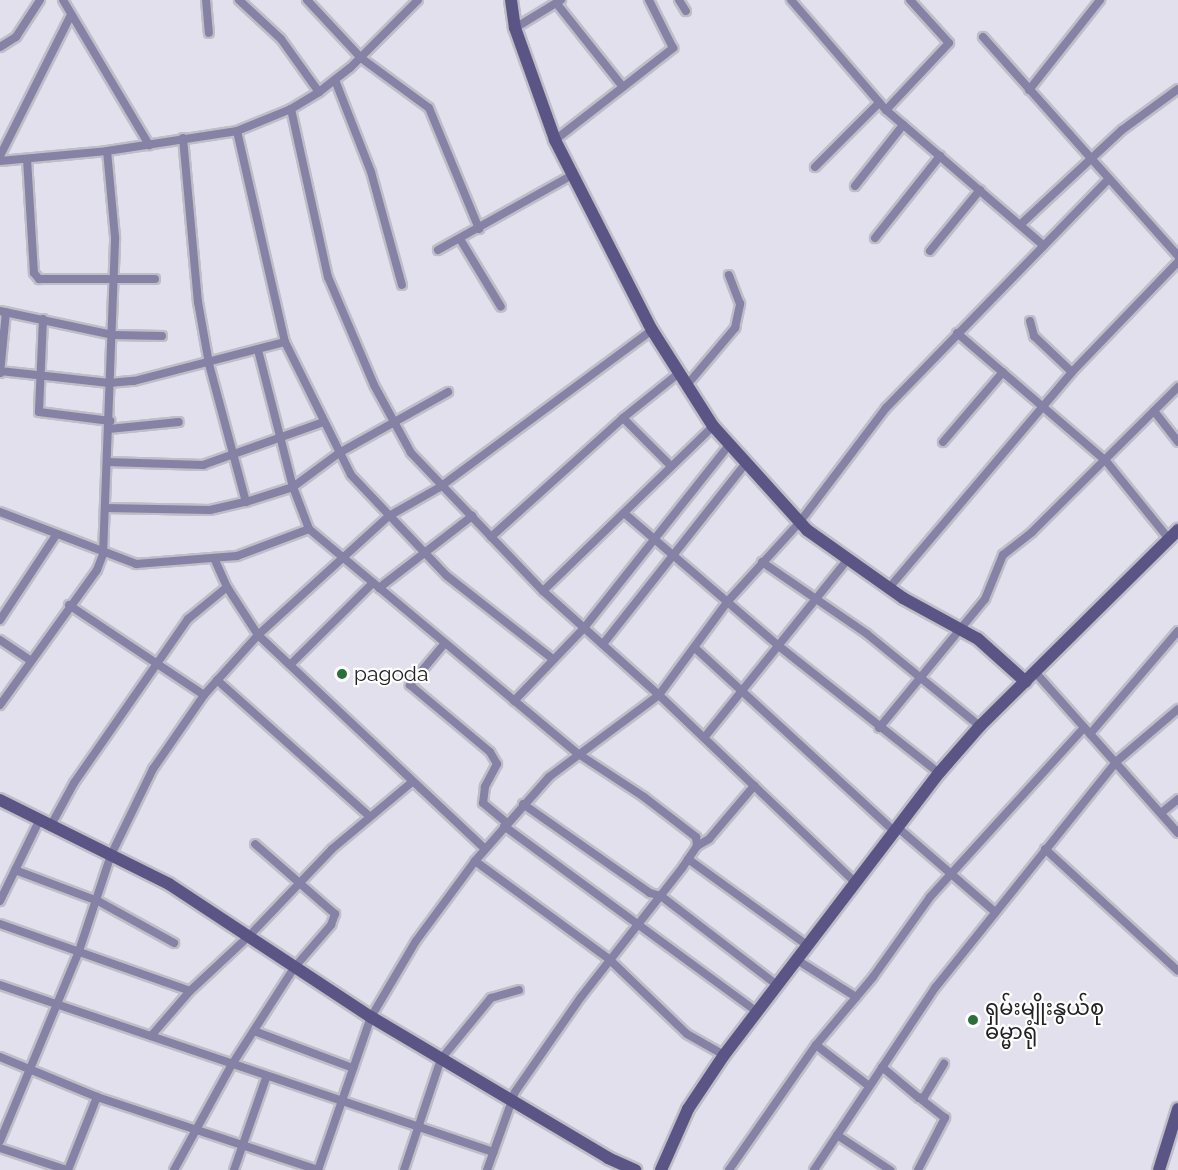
<!DOCTYPE html>
<html>
<head>
<meta charset="utf-8">
<style>
	body { margin:0 }
	#map { position:relative; width:1178px; height:1170px; overflow:hidden; background:#e1e0ec; font-family:Raleway,"Noto Sans Myanmar",sans-serif }
	div>[style] { position:absolute }
	[style*='--x'] { left:calc(var(--x)*1px); top:calc(var(--y)*1px); width:calc(var(--w)*1px); rotate:calc(var(--a)*1deg) }
	.roads { filter:drop-shadow(2px 0 #bfbec8) drop-shadow(-2px 0 #bfbec8) drop-shadow(0 2px #bfbec8) drop-shadow(0 -2px #bfbec8) }
	.street>* { height:8px; margin:-4px; padding:0 4px; transform-origin:4px; border-radius:4px; background:#8582a5 }
	.secondary>* { height:12px; margin:-6px; padding:0 6px; transform-origin:6px; border-radius:6px; background:#5a5585 }
	.dots>* { width:16px; height:16px; translate:-50% -50%; box-sizing:border-box; border:3px solid #fff; border-radius:50% }
	span { translate:-50% -50%; white-space:nowrap; text-align:center; line-height:1.15; -webkit-text-stroke:4.5px #fff; paint-order:stroke }
	.poi-label { font-size:21px; color:#222226 }
	.left { translate:0 -50%; text-align:left }
</style>
</head>
<body>
<div id="map">
	<div class="roads">
		<div class="street">
			<div style="--x:63;--y:0;--w:169;--a:59.3"></div>
			<div style="--x:206;--y:0;--w:33;--a:85"></div>
			<div style="--x:239;--y:0;--w:57;--a:42.9"></div>
			<div style="--x:281;--y:39;--w:65;--a:54.4"></div>
			<div style="--x:307;--y:0;--w:79;--a:47"></div>
			<div style="--x:361;--y:58;--w:84;--a:36.3"></div>
			<div style="--x:429;--y:108;--w:131;--a:67.5"></div>
			<div style="--x:679;--y:0;--w:13;--a:58"></div>
			<div style="--x:791;--y:0;--w:145;--a:49.2"></div>
			<div style="--x:886;--y:110;--w:208;--a:40.7"></div>
			<div style="--x:557;--y:4;--w:106;--a:51.5"></div>
			<div style="--x:515;--y:28;--w:54;--a:-31.3"></div>
			<div style="--x:983;--y:37;--w:293;--a:48.3"></div>
			<div style="--x:0;--y:47;--w:19;--a:-32"></div>
			<div style="--x:16;--y:37;--w:44;--a:-57"></div>
			<div style="--x:335;--y:80;--w:99;--a:68.6"></div>
			<div style="--x:371;--y:172;--w:117;--a:74.7"></div>
			<div style="--x:1029;--y:90;--w:115;--a:-51.7"></div>
			<div style="--x:291;--y:109;--w:172;--a:77.6"></div>
			<div style="--x:328;--y:277;--w:117;--a:66.9"></div>
			<div style="--x:374;--y:385;--w:77;--a:61.4"></div>
			<div style="--x:411;--y:453;--w:191;--a:46.3"></div>
			<div style="--x:543;--y:591;--w:156;--a:41.9"></div>
			<div style="--x:659;--y:695;--w:271;--a:43.7"></div>
			<div style="--x:886;--y:110;--w:92;--a:-46.8"></div>
			<div style="--x:949;--y:43;--w:58;--a:-132.2"></div>
			<div style="--x:237;--y:131;--w:216;--a:77.2"></div>
			<div style="--x:285;--y:342;--w:148;--a:63.6"></div>
			<div style="--x:351;--y:475;--w:139;--a:46.5"></div>
			<div style="--x:447;--y:576;--w:135;--a:38.1"></div>
			<div style="--x:183;--y:138;--w:165;--a:84.8"></div>
			<div style="--x:198;--y:302;--w:63;--a:79.9"></div>
			<div style="--x:209;--y:364;--w:143;--a:75"></div>
			<div style="--x:246;--y:502;--w:49;--a:-17.7"></div>
			<div style="--x:293;--y:487;--w:57;--a:-36.5"></div>
			<div style="--x:339;--y:453;--w:125;--a:-29.2"></div>
			<div style="--x:555;--y:140;--w:150;--a:-37.9"></div>
			<div style="--x:673;--y:48;--w:54;--a:-116.6"></div>
			<div style="--x:0;--y:156;--w:158;--a:-63.3"></div>
			<div style="--x:27;--y:159;--w:114;--a:86.5"></div>
			<div style="--x:34;--y:273;--w:8;--a:50"></div>
			<div style="--x:39;--y:279;--w:116;--a:0"></div>
			<div style="--x:0;--y:161;--w:107;--a:-5.3"></div>
			<div style="--x:107;--y:151;--w:132;--a:-8.7"></div>
			<div style="--x:237;--y:131;--w:58;--a:-22.2"></div>
			<div style="--x:291;--y:109;--w:33;--a:-31"></div>
			<div style="--x:319;--y:92;--w:39;--a:-38"></div>
			<div style="--x:350;--y:68;--w:96;--a:-45"></div>
			<div style="--x:815;--y:167;--w:91;--a:-45"></div>
			<div style="--x:855;--y:186;--w:78;--a:-51.8"></div>
			<div style="--x:1020;--y:225;--w:139;--a:-43"></div>
			<div style="--x:1122;--y:130;--w:69;--a:-36.2"></div>
			<div style="--x:875;--y:238;--w:105;--a:-51.6"></div>
			<div style="--x:460;--y:239;--w:79;--a:58.9"></div>
			<div style="--x:438;--y:250;--w:154;--a:-29.2"></div>
			<div style="--x:930;--y:251;--w:79;--a:-50.7"></div>
			<div style="--x:0;--y:311;--w:116;--a:12"></div>
			<div style="--x:113;--y:335;--w:49;--a:1.2"></div>
			<div style="--x:43;--y:319;--w:93;--a:92.5"></div>
			<div style="--x:39;--y:412;--w:72;--a:7.2"></div>
			<div style="--x:1030;--y:321;--w:16;--a:75"></div>
			<div style="--x:1034;--y:336;--w:52;--a:43.5"></div>
			<div style="--x:957;--y:333;--w:196;--a:40.7"></div>
			<div style="--x:1106;--y:461;--w:100;--a:51.1"></div>
			<div style="--x:258;--y:350;--w:141;--a:75.7"></div>
			<div style="--x:293;--y:487;--w:45;--a:69.1"></div>
			<div style="--x:309;--y:529;--w:349;--a:39.9"></div>
			<div style="--x:577;--y:753;--w:80;--a:33.3"></div>
			<div style="--x:644;--y:797;--w:66;--a:37.6"></div>
			<div style="--x:696;--y:837;--w:9;--a:84"></div>
			<div style="--x:697;--y:846;--w:25;--a:124"></div>
			<div style="--x:683;--y:867;--w:165;--a:128.1"></div>
			<div style="--x:581;--y:997;--w:116;--a:124.8"></div>
			<div style="--x:515;--y:1092;--w:83;--a:109.7"></div>
			<div style="--x:0;--y:371;--w:110;--a:6.3"></div>
			<div style="--x:109;--y:383;--w:25;--a:-5"></div>
			<div style="--x:134;--y:381;--w:156;--a:-14.5"></div>
			<div style="--x:0;--y:373;--w:61;--a:-84.4"></div>
			<div style="--x:687;--y:385;--w:75;--a:-49.9"></div>
			<div style="--x:735;--y:328;--w:25;--a:-78"></div>
			<div style="--x:740;--y:304;--w:31;--a:-111"></div>
			<div style="--x:1154;--y:411;--w:39;--a:52"></div>
			<div style="--x:623;--y:418;--w:68;--a:45"></div>
			<div style="--x:109;--y:429;--w:70;--a:-5.7"></div>
			<div style="--x:943;--y:442;--w:92;--a:-49.4"></div>
			<div style="--x:107;--y:462;--w:96;--a:1.8"></div>
			<div style="--x:203;--y:465;--w:128;--a:-19.6"></div>
			<div style="--x:105;--y:508;--w:105;--a:1.1"></div>
			<div style="--x:210;--y:510;--w:37;--a:-13"></div>
			<div style="--x:0;--y:512;--w:146;--a:20.9"></div>
			<div style="--x:136;--y:564;--w:101;--a:-4.5"></div>
			<div style="--x:237;--y:556;--w:77;--a:-20.6"></div>
			<div style="--x:624;--y:513;--w:206;--a:40.7"></div>
			<div style="--x:780;--y:647;--w:203;--a:38.4"></div>
			<div style="--x:491;--y:537;--w:178;--a:-42"></div>
			<div style="--x:623;--y:418;--w:70;--a:-38.7"></div>
			<div style="--x:214;--y:558;--w:32;--a:66"></div>
			<div style="--x:227;--y:587;--w:57;--a:57.1"></div>
			<div style="--x:258;--y:635;--w:312;--a:43.3"></div>
			<div style="--x:762;--y:562;--w:127;--a:34.4"></div>
			<div style="--x:867;--y:634;--w:146;--a:39.2"></div>
			<div style="--x:379;--y:588;--w:118;--a:-37.7"></div>
			<div style="--x:889;--y:588;--w:283;--a:-49.7"></div>
			<div style="--x:1072;--y:372;--w:153;--a:-46.1"></div>
			<div style="--x:543;--y:591;--w:237;--a:-44.1"></div>
			<div style="--x:69;--y:605;--w:162;--a:33.7"></div>
			<div style="--x:0;--y:620;--w:102;--a:-56.6"></div>
			<div style="--x:0;--y:640;--w:37;--a:34"></div>
			<div style="--x:445;--y:643;--w:55;--a:129.8"></div>
			<div style="--x:410;--y:685;--w:104;--a:39.9"></div>
			<div style="--x:490;--y:752;--w:14;--a:60"></div>
			<div style="--x:497;--y:764;--w:26;--a:118"></div>
			<div style="--x:485;--y:787;--w:16;--a:97"></div>
			<div style="--x:483;--y:803;--w:31;--a:40"></div>
			<div style="--x:603;--y:644;--w:231;--a:-51.7"></div>
			<div style="--x:695;--y:648;--w:270;--a:42.6"></div>
			<div style="--x:290;--y:665;--w:117;--a:-44.7"></div>
			<div style="--x:1035;--y:672;--w:215;--a:48.4"></div>
			<div style="--x:217;--y:680;--w:204;--a:41.8"></div>
			<div style="--x:514;--y:701;--w:101;--a:-46.2"></div>
			<div style="--x:584;--y:628;--w:233;--a:-51.6"></div>
			<div style="--x:0;--y:705;--w:166;--a:-54.3"></div>
			<div style="--x:97;--y:570;--w:17;--a:-69"></div>
			<div style="--x:103;--y:554;--w:317;--a:-87.8"></div>
			<div style="--x:115;--y:237;--w:86;--a:-95.3"></div>
			<div style="--x:879;--y:728;--w:167;--a:-50.6"></div>
			<div style="--x:985;--y:599;--w:48;--a:-67.8"></div>
			<div style="--x:1003;--y:555;--w:37;--a:-38"></div>
			<div style="--x:1032;--y:532;--w:206;--a:-44.8"></div>
			<div style="--x:1090;--y:734;--w:135;--a:-49.5"></div>
			<div style="--x:704;--y:738;--w:230;--a:-51.2"></div>
			<div style="--x:523;--y:804;--w:155;--a:35"></div>
			<div style="--x:650;--y:893;--w:11;--a:15"></div>
			<div style="--x:661;--y:896;--w:146;--a:37.5"></div>
			<div style="--x:1161;--y:813;--w:22;--a:-39"></div>
			<div style="--x:504;--y:826;--w:314;--a:36.3"></div>
			<div style="--x:50;--y:827;--w:50;--a:-61.4"></div>
			<div style="--x:74;--y:783;--w:200;--a:-55.2"></div>
			<div style="--x:188;--y:619;--w:50;--a:-39.4"></div>
			<div style="--x:897;--y:827;--w:130;--a:40.9"></div>
			<div style="--x:697;--y:846;--w:14;--a:-30"></div>
			<div style="--x:709;--y:839;--w:70;--a:-49.7"></div>
			<div style="--x:1045;--y:849;--w:180;--a:42.5"></div>
			<div style="--x:688;--y:859;--w:148;--a:35.9"></div>
			<div style="--x:475;--y:861;--w:166;--a:36.2"></div>
			<div style="--x:609;--y:959;--w:108;--a:43.9"></div>
			<div style="--x:687;--y:1034;--w:43;--a:29.6"></div>
			<div style="--x:15;--y:870;--w:89;--a:20.5"></div>
			<div style="--x:98;--y:901;--w:87;--a:28.9"></div>
			<div style="--x:0;--y:901;--w:89;--a:-64"></div>
			<div style="--x:0;--y:924;--w:201;--a:19.4"></div>
			<div style="--x:797;--y:960;--w:70;--a:32.1"></div>
			<div style="--x:0;--y:985;--w:521;--a:18.71"></div>
			<div style="--x:254;--y:1031;--w:106;--a:20.5"></div>
			<div style="--x:151;--y:1036;--w:60;--a:-49.1"></div>
			<div style="--x:190;--y:991;--w:81;--a:-43"></div>
			<div style="--x:249;--y:936;--w:120;--a:-46.3"></div>
			<div style="--x:332;--y:849;--w:104;--a:-39.9"></div>
			<div style="--x:816;--y:1045;--w:67;--a:37.7"></div>
			<div style="--x:0;--y:1057;--w:105;--a:22.4"></div>
			<div style="--x:97;--y:1097;--w:233;--a:18.3"></div>
			<div style="--x:882;--y:1067;--w:48;--a:40"></div>
			<div style="--x:919;--y:1098;--w:5;--a:-11"></div>
			<div style="--x:924;--y:1097;--w:39;--a:-59"></div>
			<div style="--x:837;--y:1135;--w:64;--a:33.4"></div>
			<div style="--x:0;--y:1141;--w:206;--a:-67.4"></div>
			<div style="--x:79;--y:951;--w:101;--a:-71.6"></div>
			<div style="--x:111;--y:855;--w:96;--a:-64"></div>
			<div style="--x:153;--y:769;--w:90;--a:-55.4"></div>
			<div style="--x:204;--y:695;--w:81;--a:-48"></div>
			<div style="--x:258;--y:635;--w:177;--a:-42.3"></div>
			<div style="--x:389;--y:516;--w:59;--a:-29.6"></div>
			<div style="--x:440;--y:487;--w:264;--a:-36.5"></div>
			<div style="--x:0;--y:1148;--w:71;--a:18.2"></div>
			<div style="--x:68;--y:1170;--w:79;--a:-68.3"></div>
			<div style="--x:174;--y:1170;--w:119;--a:-61.3"></div>
			<div style="--x:231;--y:1066;--w:117;--a:-57.3"></div>
			<div style="--x:294;--y:968;--w:57;--a:-49.3"></div>
			<div style="--x:331;--y:925;--w:12;--a:-70"></div>
			<div style="--x:335;--y:914;--w:106;--a:-138.8"></div>
			<div style="--x:234;--y:1170;--w:97;--a:-70.8"></div>
			<div style="--x:318;--y:1170;--w:162;--a:-70.9"></div>
			<div style="--x:371;--y:1017;--w:88;--a:-59.4"></div>
			<div style="--x:416;--y:941;--w:99;--a:-53.6"></div>
			<div style="--x:475;--y:861;--w:112;--a:-48.6"></div>
			<div style="--x:549;--y:777;--w:137;--a:-36.7"></div>
			<div style="--x:659;--y:695;--w:117;--a:-53.7"></div>
			<div style="--x:728;--y:601;--w:105;--a:-47.7"></div>
			<div style="--x:799;--y:523;--w:144;--a:-52.9"></div>
			<div style="--x:886;--y:408;--w:317;--a:-45.8"></div>
			<div style="--x:404;--y:1170;--w:117;--a:-71.6"></div>
			<div style="--x:441;--y:1059;--w:79;--a:-50.7"></div>
			<div style="--x:491;--y:998;--w:29;--a:-16"></div>
			<div style="--x:729;--y:1170;--w:152;--a:-55.2"></div>
			<div style="--x:816;--y:1045;--w:89;--a:-50"></div>
			<div style="--x:873;--y:977;--w:98;--a:-54.5"></div>
			<div style="--x:930;--y:897;--w:229;--a:-47.7"></div>
			<div style="--x:814;--y:1170;--w:219;--a:-56.4"></div>
			<div style="--x:935;--y:988;--w:291;--a:-51.3"></div>
			<div style="--x:1117;--y:761;--w:80;--a:-40.4"></div>
			<div style="--x:918;--y:1170;--w:59;--a:-62.6"></div>
			<div style="--x:945;--y:1118;--w:33;--a:-142"></div>
		</div>
		<div class="secondary">
			<div style="--x:511;--y:0;--w:28;--a:82"></div>
			<div style="--x:515;--y:28;--w:119;--a:70.3"></div>
			<div style="--x:555;--y:140;--w:213;--a:63"></div>
			<div style="--x:652;--y:330;--w:114;--a:57.6"></div>
			<div style="--x:713;--y:426;--w:140;--a:47.9"></div>
			<div style="--x:807;--y:530;--w:118;--a:35.3"></div>
			<div style="--x:903;--y:598;--w:85;--a:28.7"></div>
			<div style="--x:978;--y:639;--w:64;--a:41.9"></div>
			<div style="--x:0;--y:800;--w:189;--a:26.4"></div>
			<div style="--x:169;--y:884;--w:242;--a:33.4"></div>
			<div style="--x:371;--y:1017;--w:276;--a:30.7"></div>
			<div style="--x:608;--y:1158;--w:30;--a:24"></div>
			<div style="--x:661;--y:1170;--w:67;--a:-66.1"></div>
			<div style="--x:688;--y:1109;--w:65;--a:-56.3"></div>
			<div style="--x:724;--y:1055;--w:355;--a:-52.7"></div>
			<div style="--x:939;--y:773;--w:62;--a:-48.9"></div>
			<div style="--x:980;--y:726;--w:279;--a:-44.7"></div>
			<div style="--x:1159;--y:1170;--w:64;--a:-72.7"></div>
		</div>
	</div>
	<div class="dots">
		<div style="left:342px;top:674px;background:#2c6f3a"></div>
		<div style="left:973px;top:1020px;background:#2c6f3a"></div>
	</div>
	<div class="poi-label">
		<span class="left" style="left:354px;top:674px">pagoda</span>
		<span class="left" style="left:985px;top:1020px">ရှမ်းမျိုးနွယ်စု<br>ဓမ္မာရုံ</span>
	</div>
</div>
</body>
</html>
